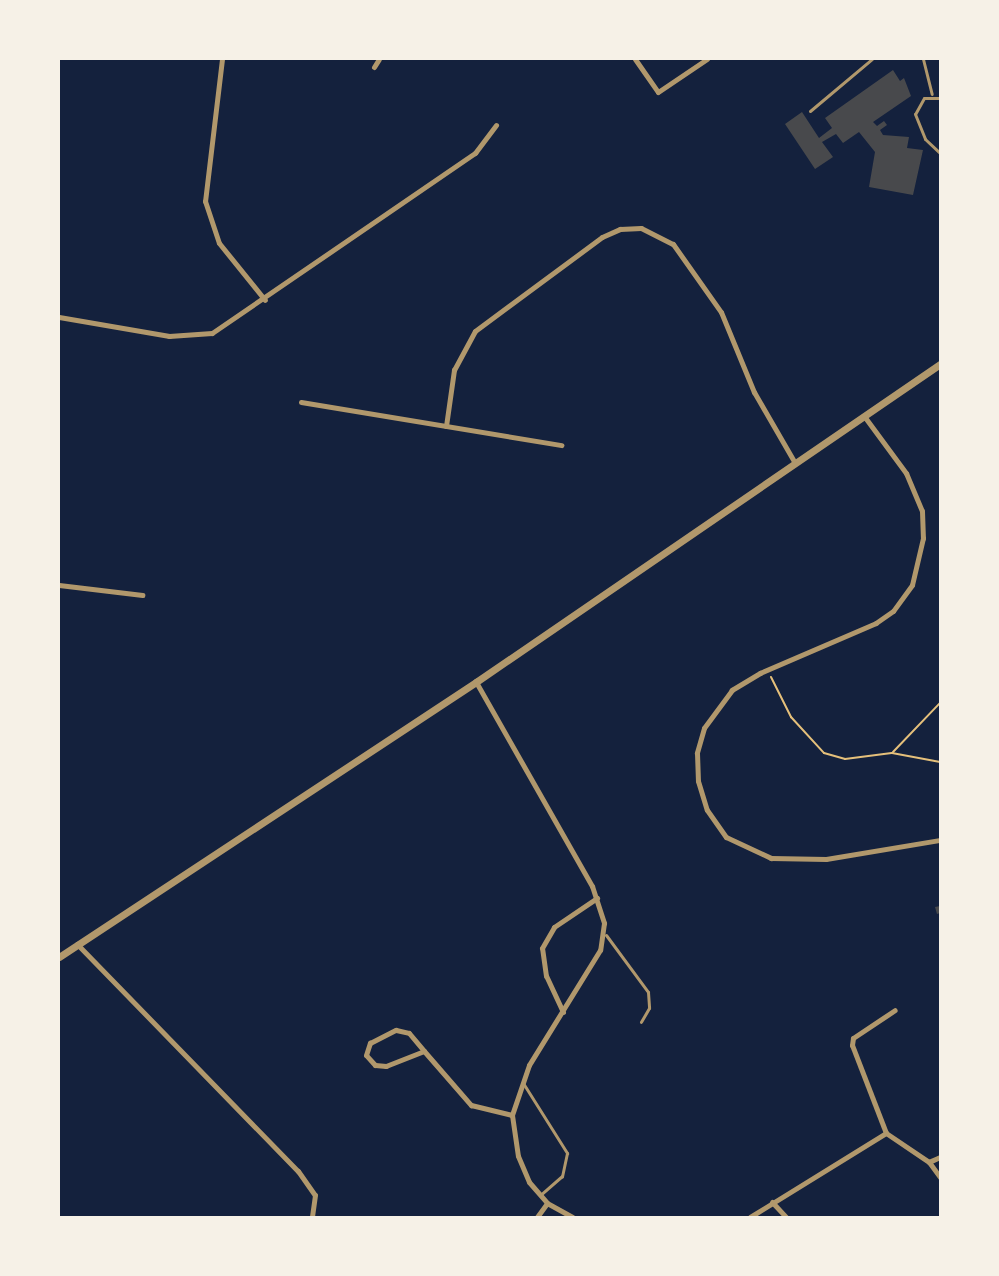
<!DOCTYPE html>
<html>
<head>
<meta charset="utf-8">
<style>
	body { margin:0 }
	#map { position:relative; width:999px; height:1276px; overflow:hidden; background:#14213d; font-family:"IBM Plex Sans",sans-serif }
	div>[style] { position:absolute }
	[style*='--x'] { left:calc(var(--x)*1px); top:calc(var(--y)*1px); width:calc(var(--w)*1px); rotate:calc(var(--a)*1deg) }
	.building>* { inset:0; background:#48494c }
	.path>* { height:2px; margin:-1px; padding:0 1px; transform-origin:1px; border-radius:1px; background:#e5c07b }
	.service>* { height:3px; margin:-1.5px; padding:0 1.5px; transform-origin:1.5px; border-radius:1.5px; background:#b1986c }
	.minor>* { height:5px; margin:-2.5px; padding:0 2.5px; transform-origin:2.5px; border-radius:2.5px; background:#b1986c }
	.tertiary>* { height:7px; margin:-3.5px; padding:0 3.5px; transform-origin:3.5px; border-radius:3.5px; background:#b1986c }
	span { translate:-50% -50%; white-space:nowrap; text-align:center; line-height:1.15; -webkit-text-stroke:4px #f6f1e7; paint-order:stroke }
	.frame { position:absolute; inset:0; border:60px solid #f6f1e7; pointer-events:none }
</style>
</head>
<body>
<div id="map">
	<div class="building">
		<div style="clip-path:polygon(893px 70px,900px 81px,904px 78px,911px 96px,873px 122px,877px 126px,884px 121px,887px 125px,880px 130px,883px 135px,909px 137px,907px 148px,923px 150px,913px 195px,869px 187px,875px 152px,859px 132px,843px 143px,836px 134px,822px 142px,833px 157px,815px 169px,785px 124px,802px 112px,819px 138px,832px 128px,825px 118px)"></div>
		<div style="clip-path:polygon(940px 906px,940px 913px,937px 914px,935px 907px)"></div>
	</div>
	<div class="path">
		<div style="--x:771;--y:677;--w:45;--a:63.4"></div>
		<div style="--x:791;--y:717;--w:49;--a:47.5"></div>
		<div style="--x:824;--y:753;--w:22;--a:16"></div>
		<div style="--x:845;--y:759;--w:47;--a:-7.3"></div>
		<div style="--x:892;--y:753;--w:49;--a:10.6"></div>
		<div style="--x:893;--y:752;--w:68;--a:-46.2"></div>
	</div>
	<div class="service">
		<div style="--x:923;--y:59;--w:36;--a:76"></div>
		<div style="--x:940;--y:98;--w:16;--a:180"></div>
		<div style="--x:924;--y:98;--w:18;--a:119"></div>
		<div style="--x:915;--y:114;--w:27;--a:68"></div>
		<div style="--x:925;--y:139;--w:21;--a:43"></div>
		<div style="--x:810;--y:111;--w:81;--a:-40"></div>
		<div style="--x:606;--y:935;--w:71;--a:53.6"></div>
		<div style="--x:648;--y:992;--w:16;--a:86"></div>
		<div style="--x:649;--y:1008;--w:16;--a:120"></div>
		<div style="--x:523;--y:1083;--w:83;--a:57.8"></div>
		<div style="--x:567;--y:1153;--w:24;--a:102"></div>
		<div style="--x:562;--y:1176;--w:29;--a:139"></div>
	</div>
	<div class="minor">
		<div style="--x:222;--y:59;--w:143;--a:96.8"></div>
		<div style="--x:205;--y:201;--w:44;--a:71.6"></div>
		<div style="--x:219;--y:243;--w:73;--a:51.1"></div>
		<div style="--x:635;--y:59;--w:40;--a:55.1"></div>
		<div style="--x:658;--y:92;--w:59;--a:-34"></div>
		<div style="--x:374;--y:67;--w:9;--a:-58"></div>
		<div style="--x:59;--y:317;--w:112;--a:9.8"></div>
		<div style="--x:169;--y:336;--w:43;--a:-4"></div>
		<div style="--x:212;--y:333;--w:319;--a:-34.4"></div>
		<div style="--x:475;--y:153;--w:35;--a:-53"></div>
		<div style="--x:301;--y:402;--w:264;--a:9.4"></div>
		<div style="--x:864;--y:416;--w:71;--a:53.6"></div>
		<div style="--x:906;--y:473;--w:41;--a:67.2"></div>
		<div style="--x:922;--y:511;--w:27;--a:88"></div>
		<div style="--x:923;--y:538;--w:48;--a:103.2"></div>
		<div style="--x:912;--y:585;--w:32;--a:126"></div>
		<div style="--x:893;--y:611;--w:21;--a:145"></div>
		<div style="--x:876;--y:623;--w:126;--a:156.7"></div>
		<div style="--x:760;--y:673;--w:33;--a:149"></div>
		<div style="--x:732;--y:690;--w:47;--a:126.4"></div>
		<div style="--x:704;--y:728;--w:26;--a:106"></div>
		<div style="--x:697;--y:753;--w:28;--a:88"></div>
		<div style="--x:698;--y:781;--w:30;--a:73"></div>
		<div style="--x:707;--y:810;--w:33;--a:55"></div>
		<div style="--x:726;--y:837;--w:50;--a:25"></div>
		<div style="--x:771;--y:858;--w:55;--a:1"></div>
		<div style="--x:826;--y:859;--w:116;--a:-9.5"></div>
		<div style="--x:446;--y:426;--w:57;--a:-81.9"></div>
		<div style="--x:454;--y:370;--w:44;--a:-61.7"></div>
		<div style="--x:475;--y:331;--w:158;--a:-36.5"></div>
		<div style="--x:602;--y:237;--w:20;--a:-24"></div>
		<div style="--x:620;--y:229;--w:21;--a:-3"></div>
		<div style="--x:641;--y:228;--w:36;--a:27"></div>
		<div style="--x:673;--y:244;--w:83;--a:54.8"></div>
		<div style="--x:721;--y:312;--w:87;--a:67.6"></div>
		<div style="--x:754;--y:392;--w:82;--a:60"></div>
		<div style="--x:59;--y:585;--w:84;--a:6.9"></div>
		<div style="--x:476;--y:682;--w:235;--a:60.4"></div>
		<div style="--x:592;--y:886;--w:39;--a:72"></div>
		<div style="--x:604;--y:923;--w:27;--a:98"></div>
		<div style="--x:600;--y:950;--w:135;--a:121.7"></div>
		<div style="--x:529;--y:1065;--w:53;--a:108.8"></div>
		<div style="--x:512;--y:1115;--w:41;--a:81.7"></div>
		<div style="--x:518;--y:1156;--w:28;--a:67"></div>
		<div style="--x:529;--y:1182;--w:28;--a:49"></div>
		<div style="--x:547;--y:1203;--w:29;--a:29"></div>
		<div style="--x:77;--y:944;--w:317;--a:45.8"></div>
		<div style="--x:298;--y:1171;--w:29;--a:55"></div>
		<div style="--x:315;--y:1195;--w:22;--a:98"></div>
		<div style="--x:563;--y:1012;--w:40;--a:-115"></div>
		<div style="--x:546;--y:976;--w:28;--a:-98"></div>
		<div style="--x:542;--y:948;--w:24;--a:-60"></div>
		<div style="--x:554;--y:927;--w:52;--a:-34"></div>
		<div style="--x:396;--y:1030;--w:13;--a:13"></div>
		<div style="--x:409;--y:1033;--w:23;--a:50"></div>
		<div style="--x:424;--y:1051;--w:41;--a:158.5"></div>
		<div style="--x:386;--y:1066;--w:11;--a:-175"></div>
		<div style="--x:375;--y:1065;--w:13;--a:-132"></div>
		<div style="--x:366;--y:1055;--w:13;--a:-72"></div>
		<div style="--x:370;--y:1043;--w:29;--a:-27"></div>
		<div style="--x:424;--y:1051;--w:72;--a:49"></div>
		<div style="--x:471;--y:1105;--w:42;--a:13.7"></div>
		<div style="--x:886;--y:1133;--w:94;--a:-111.1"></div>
		<div style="--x:852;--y:1045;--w:7;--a:-82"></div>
		<div style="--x:853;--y:1038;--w:50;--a:-33.7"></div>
		<div style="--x:940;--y:1157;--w:12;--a:156"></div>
		<div style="--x:929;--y:1162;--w:19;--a:54"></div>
		<div style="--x:772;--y:1202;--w:21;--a:47"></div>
		<div style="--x:537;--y:1217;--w:17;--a:-54"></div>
		<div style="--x:750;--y:1217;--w:160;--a:-31.7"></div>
		<div style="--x:886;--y:1133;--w:52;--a:34"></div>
	</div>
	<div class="tertiary">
		<div style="--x:59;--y:957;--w:500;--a:-33.4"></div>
		<div style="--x:476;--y:682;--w:563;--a:-34.42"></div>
	</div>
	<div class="frame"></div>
</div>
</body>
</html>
